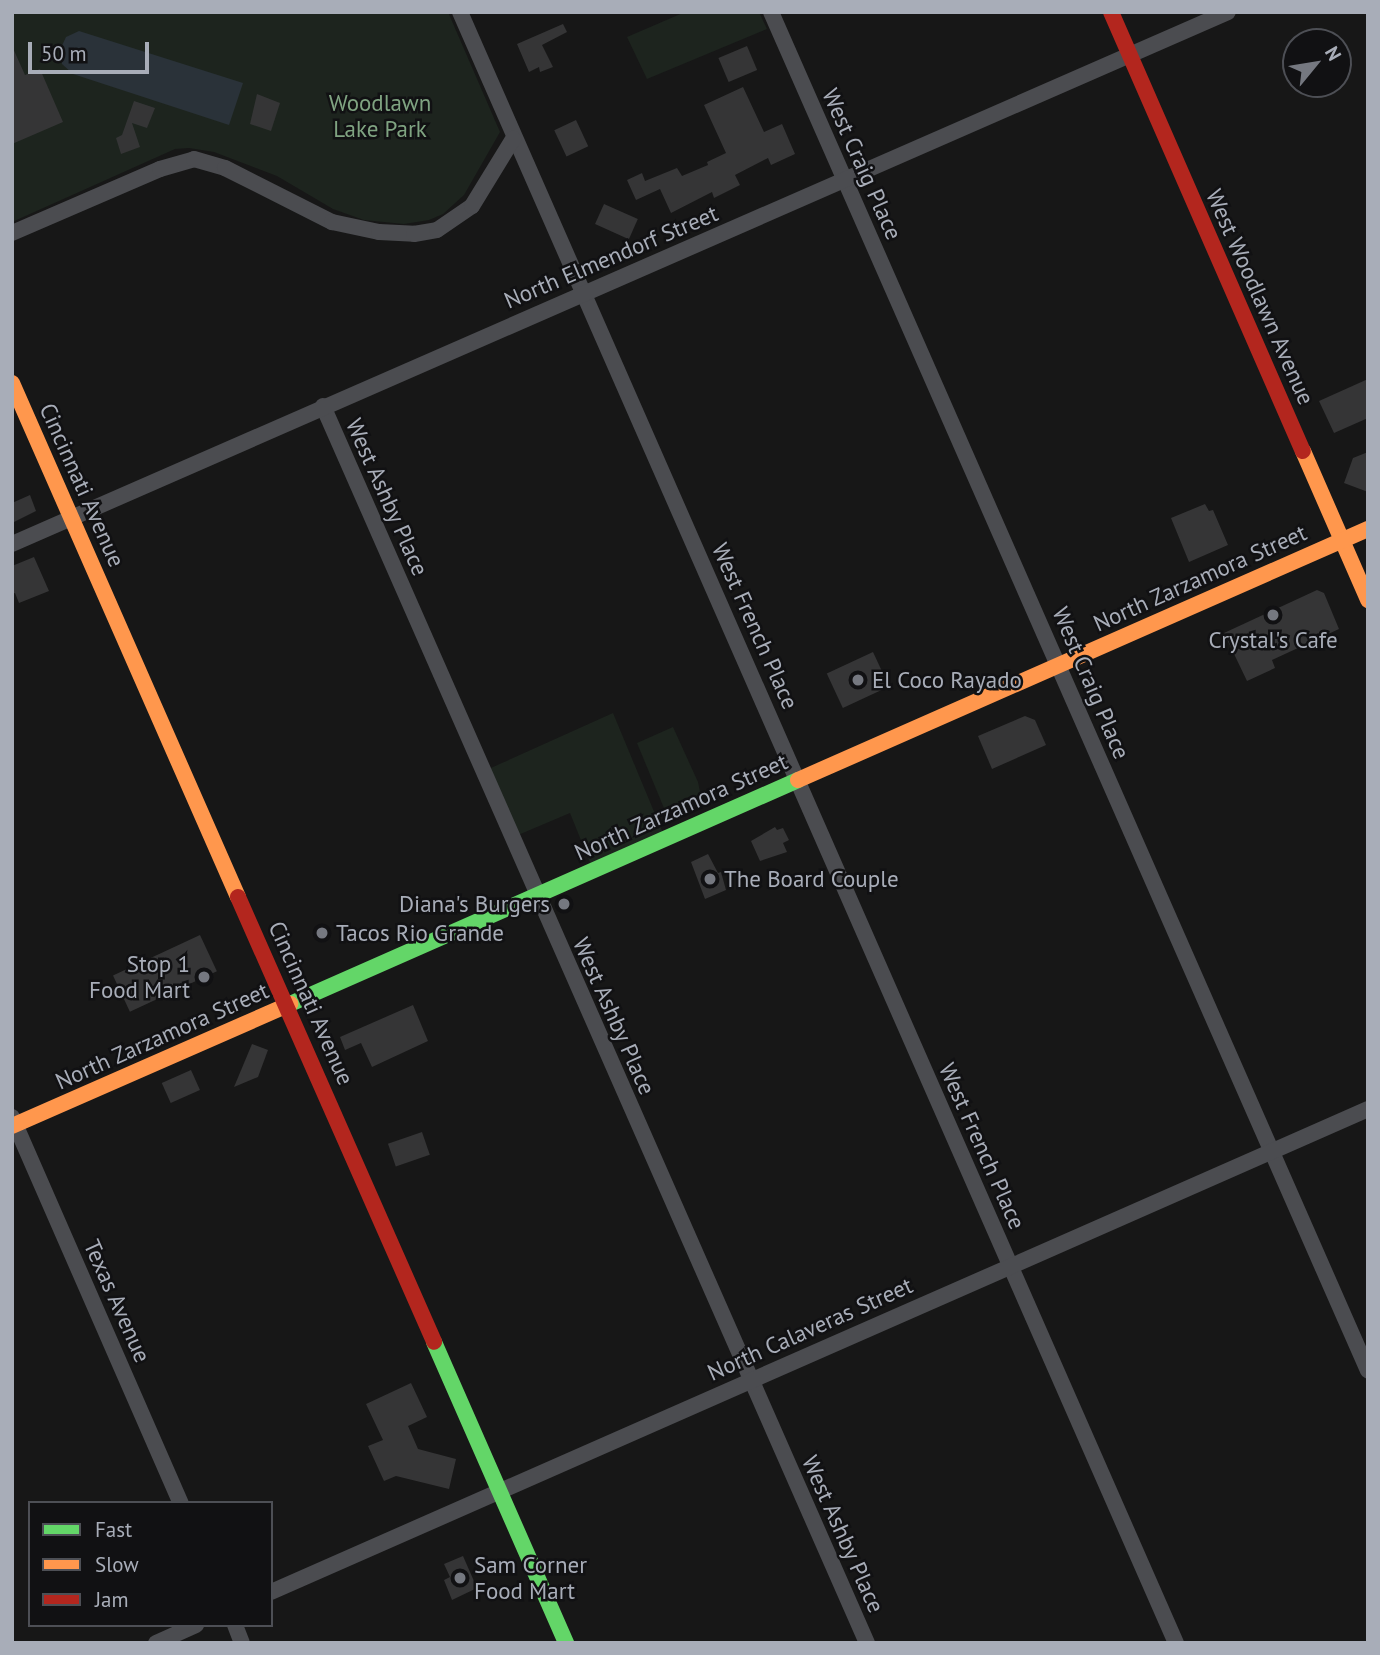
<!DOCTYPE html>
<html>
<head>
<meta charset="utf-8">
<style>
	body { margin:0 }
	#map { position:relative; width:1380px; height:1655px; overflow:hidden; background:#171717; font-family:"PT Sans",sans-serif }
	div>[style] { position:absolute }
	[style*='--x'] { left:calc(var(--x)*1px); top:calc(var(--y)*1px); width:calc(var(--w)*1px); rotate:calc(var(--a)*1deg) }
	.green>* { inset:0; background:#1d241e }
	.water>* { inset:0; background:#2a3239 }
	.building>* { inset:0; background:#353536; transform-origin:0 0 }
	.street>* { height:16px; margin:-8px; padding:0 8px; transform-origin:8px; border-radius:8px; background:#4b4c50 }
	.fast>* { height:16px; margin:-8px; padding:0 8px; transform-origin:8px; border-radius:8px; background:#63d668 }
	.slow>* { height:16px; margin:-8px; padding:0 8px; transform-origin:8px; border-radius:8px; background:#ff974d }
	.jam>* { height:16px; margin:-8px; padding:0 8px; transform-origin:8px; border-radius:8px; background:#b3261e }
	.dots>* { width:19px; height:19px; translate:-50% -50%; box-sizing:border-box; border:4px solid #111113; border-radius:50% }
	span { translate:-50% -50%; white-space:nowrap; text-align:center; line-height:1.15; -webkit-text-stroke:5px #111113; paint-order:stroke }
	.park-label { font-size:23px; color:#7fa381 }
	.street-label { font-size:23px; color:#a8adb8 }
	.poi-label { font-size:23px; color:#a8adb8 }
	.left { translate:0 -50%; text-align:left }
	.right { translate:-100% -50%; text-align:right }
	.frame { position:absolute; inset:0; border:14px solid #a8adb8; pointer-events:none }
	.legend { position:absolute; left:28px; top:1501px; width:245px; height:126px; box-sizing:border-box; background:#111113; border:2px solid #4d4f55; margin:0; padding:9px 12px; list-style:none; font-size:21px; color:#a8adb8 }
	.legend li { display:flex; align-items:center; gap:14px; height:35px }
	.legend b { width:35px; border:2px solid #4d4f55 }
	.north { position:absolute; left:1282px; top:28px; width:70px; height:70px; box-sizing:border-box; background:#111113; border:2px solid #4d4f55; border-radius:50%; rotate:60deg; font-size:19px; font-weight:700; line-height:28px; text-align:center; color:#a8adb8 }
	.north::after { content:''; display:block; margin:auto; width:24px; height:32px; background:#757880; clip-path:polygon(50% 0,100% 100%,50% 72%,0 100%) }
	.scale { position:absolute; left:28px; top:42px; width:121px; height:32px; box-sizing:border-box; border:4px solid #a8adb8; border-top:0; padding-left:9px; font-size:21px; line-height:24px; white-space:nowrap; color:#a8adb8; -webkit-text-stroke:5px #111113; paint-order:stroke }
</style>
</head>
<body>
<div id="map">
	<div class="green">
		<div style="clip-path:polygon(12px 12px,448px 12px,500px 132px,464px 195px,443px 214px,429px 220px,404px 224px,364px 220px,333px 209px,277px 176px,214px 152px,189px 148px,175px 149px,12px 222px)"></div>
		<div style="clip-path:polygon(685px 12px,759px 12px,767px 29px,647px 79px,627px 37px)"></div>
		<div style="clip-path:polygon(613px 713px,665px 838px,593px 870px,570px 813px,511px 838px,482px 772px)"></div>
		<div style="clip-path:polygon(673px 727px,698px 782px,701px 797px,666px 813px,637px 743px)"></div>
	</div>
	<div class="water">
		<div style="clip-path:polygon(79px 31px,243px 83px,229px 125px,73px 74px,62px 64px,60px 50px,66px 37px)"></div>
	</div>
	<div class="building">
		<div style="clip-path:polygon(563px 24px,567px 32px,542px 45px,553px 67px,540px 72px,539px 67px,529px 72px,517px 44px)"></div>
		<div style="clip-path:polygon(12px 46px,25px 75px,40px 69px,63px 122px,12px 144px)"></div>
		<div style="left:747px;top:46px;width:26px;height:31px;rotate:67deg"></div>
		<div style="clip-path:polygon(743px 87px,764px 132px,782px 124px,795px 154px,771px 165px,768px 158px,735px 175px,740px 185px,714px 198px,712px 192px,671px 213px,660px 189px,636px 200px,627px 180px,642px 173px,645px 181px,677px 168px,682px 176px,708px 165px,707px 162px,726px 153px,704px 105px)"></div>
		<div style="clip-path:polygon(257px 94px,280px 103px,271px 131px,250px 124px)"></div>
		<div style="clip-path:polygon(134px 101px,155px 108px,147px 128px,132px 123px,140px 147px,121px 154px,116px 138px,122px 135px)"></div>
		<div style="left:576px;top:120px;width:29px;height:24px;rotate:65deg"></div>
		<div style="left:604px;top:204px;width:37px;height:22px;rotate:24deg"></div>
		<div style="clip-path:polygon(1368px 379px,1368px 418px,1334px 433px,1319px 401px)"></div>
		<div style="clip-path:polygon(1368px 452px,1368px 492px,1344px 483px,1353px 458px)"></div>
		<div style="clip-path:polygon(30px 495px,36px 511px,12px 523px,12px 503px)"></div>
		<div style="clip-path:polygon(1205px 504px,1209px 511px,1213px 510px,1228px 545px,1189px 562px,1171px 518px)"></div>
		<div style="clip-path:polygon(34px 557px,49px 591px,19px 603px,15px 593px,12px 594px,12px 566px)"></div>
		<div style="clip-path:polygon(1317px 590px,1324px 593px,1339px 629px,1272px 660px,1275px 668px,1247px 681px,1224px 633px)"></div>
		<div style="left:873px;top:652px;width:38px;height:51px;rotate:65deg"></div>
		<div style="clip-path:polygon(1025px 716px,1035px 720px,1046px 745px,992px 769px,978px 736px)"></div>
		<div style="clip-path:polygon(775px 827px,777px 830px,783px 828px,789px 840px,783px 843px,787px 852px,760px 861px,751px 841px)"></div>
		<div style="clip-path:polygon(708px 854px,718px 873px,721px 872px,726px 890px,705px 899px,691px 862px)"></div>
		<div style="left:200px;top:935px;width:40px;height:96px;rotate:65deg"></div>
		<div style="clip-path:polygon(413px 1005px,428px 1041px,372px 1067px,361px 1043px,345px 1050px,340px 1037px)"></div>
		<div style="clip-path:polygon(252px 1044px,268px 1050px,258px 1077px,234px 1087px)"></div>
		<div style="left:191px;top:1070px;width:22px;height:32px;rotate:66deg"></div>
		<div style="left:422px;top:1132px;width:24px;height:36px;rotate:71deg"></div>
		<div style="clip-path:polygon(411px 1383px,427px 1417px,408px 1426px,418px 1449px,456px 1459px,449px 1489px,396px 1476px,384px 1481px,368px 1446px,383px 1440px,366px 1404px)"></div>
		<div style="clip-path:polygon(463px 1556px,477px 1588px,452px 1600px,444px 1580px,450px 1577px,444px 1564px)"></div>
	</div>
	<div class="street">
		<div style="--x:460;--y:12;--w:1781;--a:66.3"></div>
		<div style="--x:771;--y:12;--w:1484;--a:66.28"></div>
		<div style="--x:12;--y:233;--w:161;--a:-23.4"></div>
		<div style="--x:160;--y:169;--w:35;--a:-16"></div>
		<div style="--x:194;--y:159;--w:32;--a:16"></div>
		<div style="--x:225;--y:168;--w:120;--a:26.8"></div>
		<div style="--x:332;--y:222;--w:48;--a:12"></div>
		<div style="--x:379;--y:232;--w:35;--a:3"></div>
		<div style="--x:414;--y:234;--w:23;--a:-10"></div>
		<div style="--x:437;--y:230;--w:42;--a:-34.4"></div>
		<div style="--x:472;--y:206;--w:79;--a:-58.5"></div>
		<div style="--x:323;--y:406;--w:1351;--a:66.26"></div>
		<div style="--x:12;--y:544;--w:1327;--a:-23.63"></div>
		<div style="--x:12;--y:1117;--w:421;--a:66.4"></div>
		<div style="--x:271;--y:1592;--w:1199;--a:-23.76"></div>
		<div style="--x:235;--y:1625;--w:19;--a:69"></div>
		<div style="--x:156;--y:1643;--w:44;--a:-24.2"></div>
	</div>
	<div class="fast">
		<div style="--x:290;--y:1004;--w:555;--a:-23.79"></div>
		<div style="--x:434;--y:1342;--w:329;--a:66.3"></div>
	</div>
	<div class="slow">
		<div style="--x:12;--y:383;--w:561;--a:66.27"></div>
		<div style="--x:1303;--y:451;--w:163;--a:66.4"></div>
		<div style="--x:798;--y:780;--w:623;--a:-23.77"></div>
		<div style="--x:12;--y:1126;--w:304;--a:-23.7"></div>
	</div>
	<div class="jam">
		<div style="--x:1111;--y:12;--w:479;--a:66.4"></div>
		<div style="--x:238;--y:897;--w:486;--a:66.2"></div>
	</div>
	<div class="dots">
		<div style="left:1273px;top:615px;background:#757880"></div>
		<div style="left:858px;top:680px;background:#757880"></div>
		<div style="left:710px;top:879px;background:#757880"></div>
		<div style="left:564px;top:904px;background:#757880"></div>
		<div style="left:322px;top:933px;background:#757880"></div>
		<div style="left:204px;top:977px;background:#757880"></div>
		<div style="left:460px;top:1578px;background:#757880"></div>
	</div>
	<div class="park-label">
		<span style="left:380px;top:116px">Woodlawn<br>Lake Park</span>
	</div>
	<div class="street-label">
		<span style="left:862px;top:164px;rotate:66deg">West Craig Place</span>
		<span style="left:611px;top:257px;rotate:-23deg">North Elmendorf Street</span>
		<span style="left:1260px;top:297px;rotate:66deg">West Woodlawn Avenue</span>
		<span style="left:82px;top:485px;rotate:66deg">Cincinnati Avenue</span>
		<span style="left:387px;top:497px;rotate:66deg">West Ashby Place</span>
		<span style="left:1200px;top:578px;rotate:-24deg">North Zarzamora Street</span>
		<span style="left:755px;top:626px;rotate:66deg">West French Place</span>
		<span style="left:1091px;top:683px;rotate:67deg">West Craig Place</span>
		<span style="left:681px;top:807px;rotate:-24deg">North Zarzamora Street</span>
		<span style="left:311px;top:1003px;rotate:66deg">Cincinnati Avenue</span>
		<span style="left:614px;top:1016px;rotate:66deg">West Ashby Place</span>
		<span style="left:162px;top:1036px;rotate:-24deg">North Zarzamora Street</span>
		<span style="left:982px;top:1146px;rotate:66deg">West French Place</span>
		<span style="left:117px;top:1301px;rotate:66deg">Texas Avenue</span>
		<span style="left:810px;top:1329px;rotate:-24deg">North Calaveras Street</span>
		<span style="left:843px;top:1534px;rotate:66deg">West Ashby Place</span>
	</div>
	<div class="poi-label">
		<span style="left:1273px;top:640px">Crystal's Cafe</span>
		<span class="left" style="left:872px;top:680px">El Coco Rayado</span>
		<span class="left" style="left:724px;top:879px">The Board Couple</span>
		<span class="right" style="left:550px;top:904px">Diana's Burgers</span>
		<span class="left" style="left:336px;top:933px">Tacos Rio Grande</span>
		<span class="right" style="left:190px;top:977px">Stop 1<br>Food Mart</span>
		<span class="left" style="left:474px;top:1578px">Sam Corner<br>Food Mart</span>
	</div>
	<div class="frame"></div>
	<ul class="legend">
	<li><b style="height:9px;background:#63d668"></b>Fast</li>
	<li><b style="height:9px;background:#ff974d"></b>Slow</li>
	<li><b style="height:9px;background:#b3261e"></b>Jam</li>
	</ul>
	<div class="north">N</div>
	<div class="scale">50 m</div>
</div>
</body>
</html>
